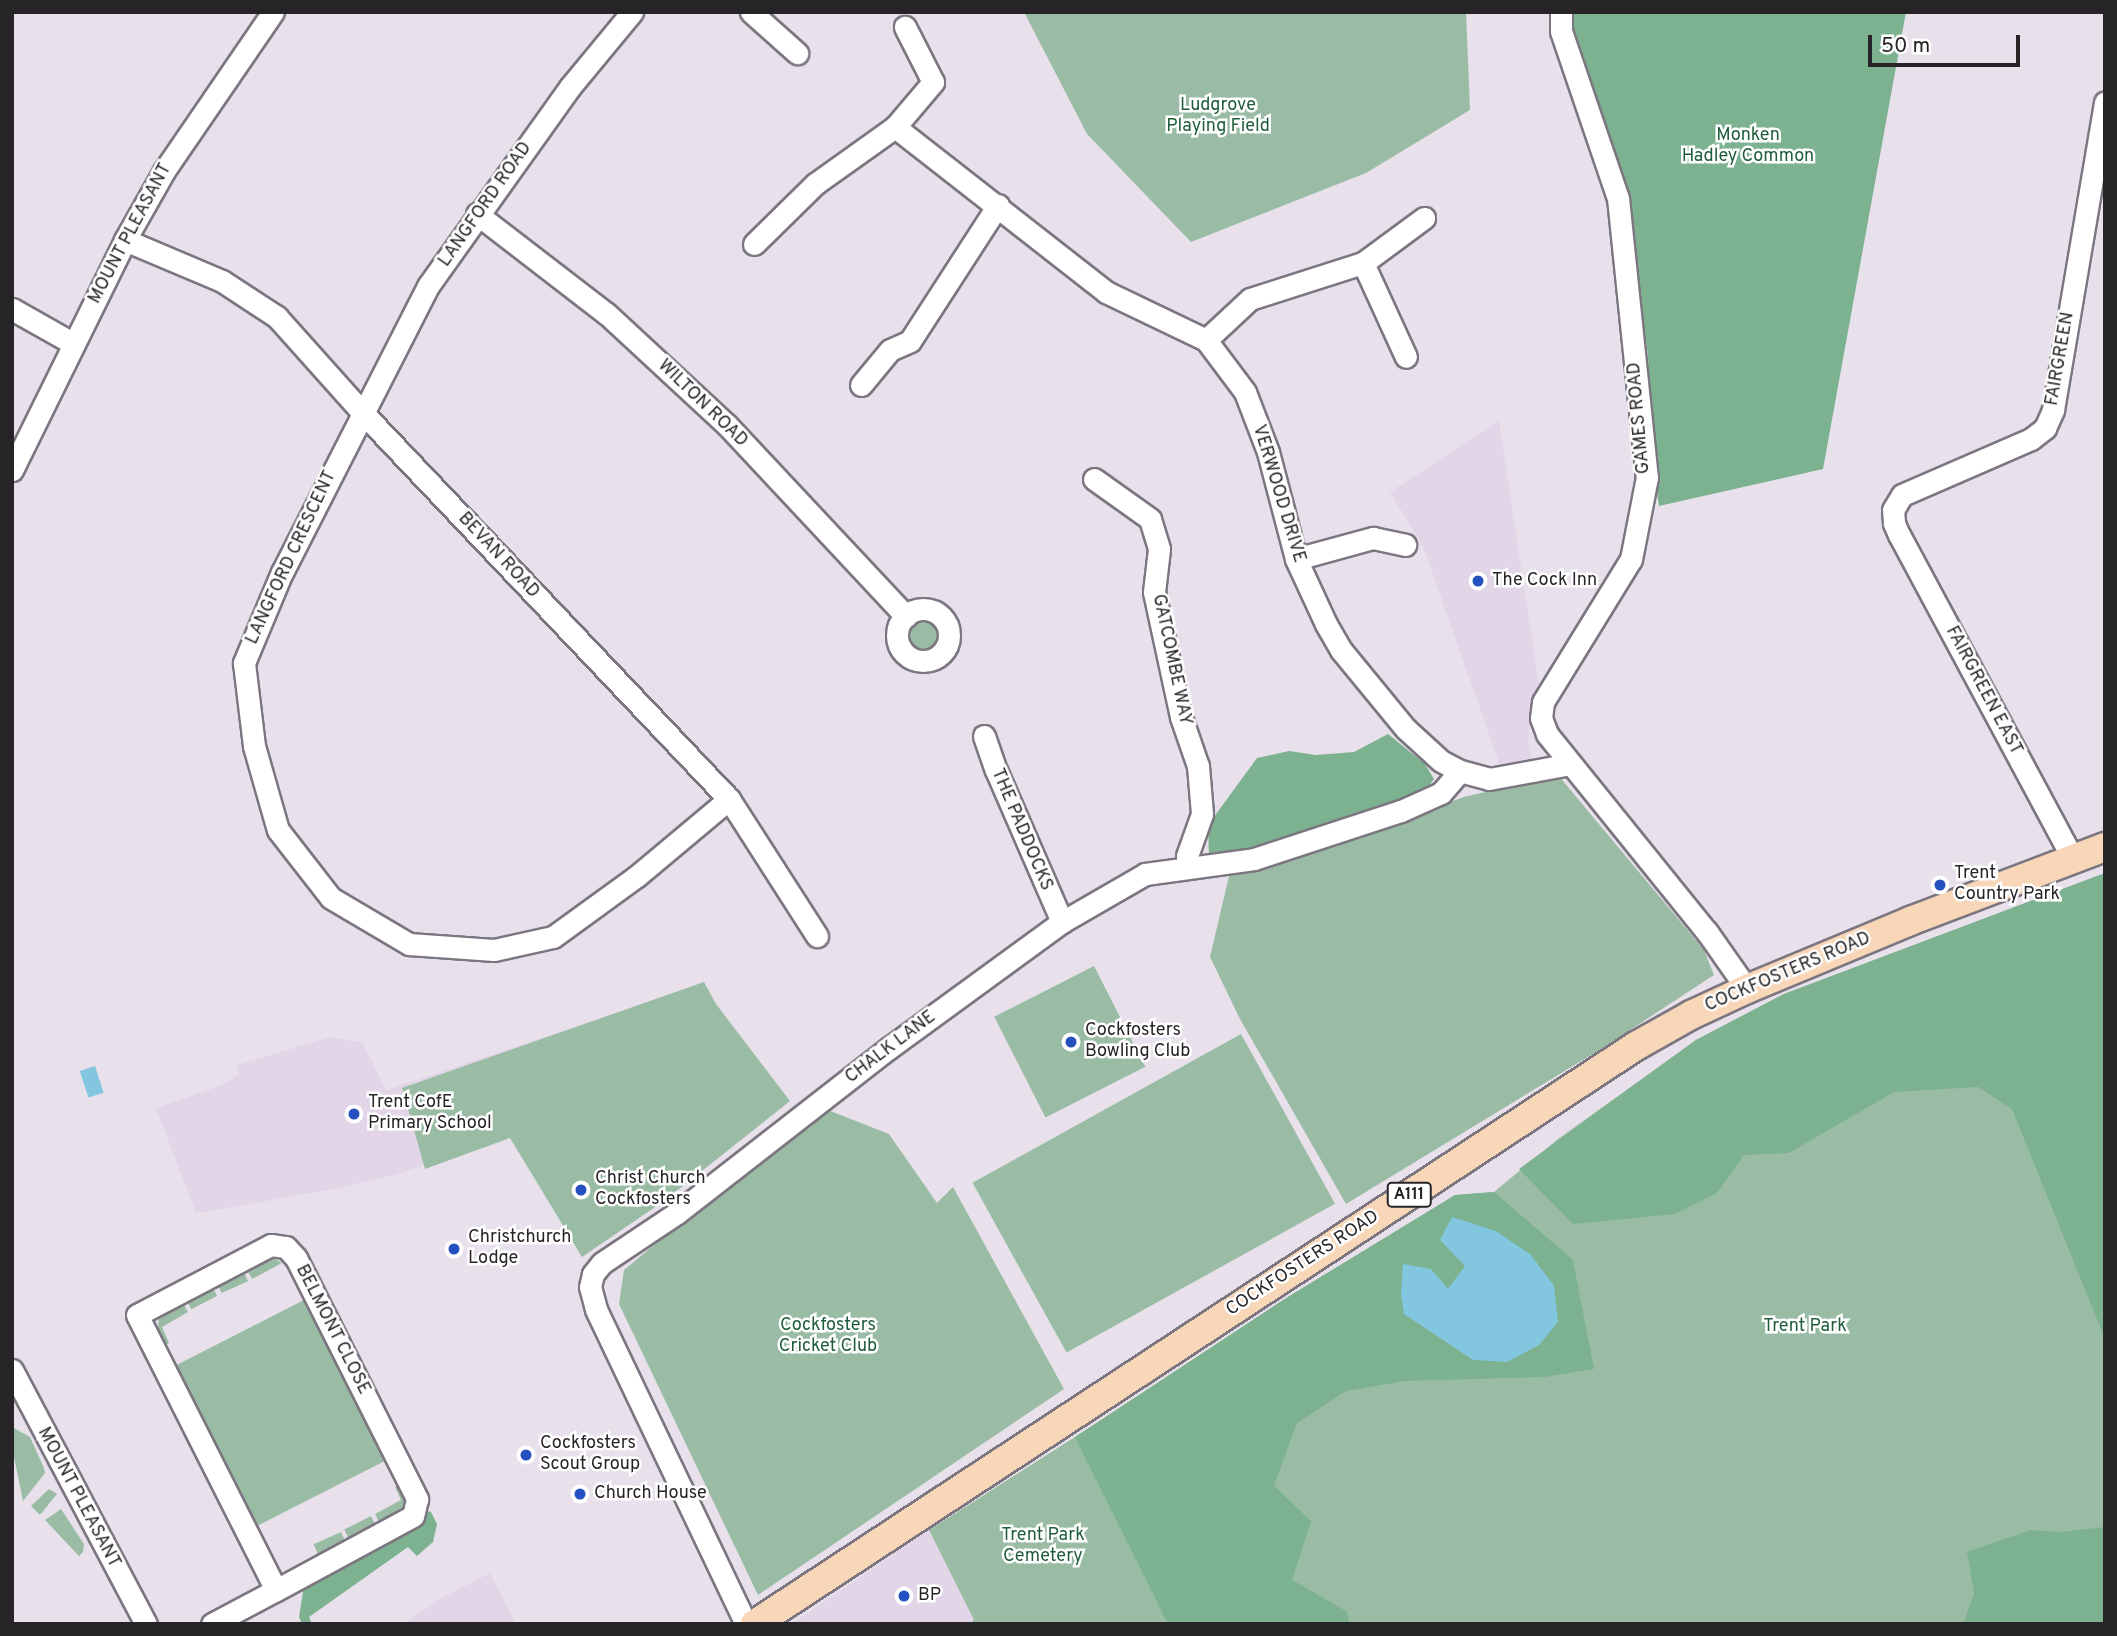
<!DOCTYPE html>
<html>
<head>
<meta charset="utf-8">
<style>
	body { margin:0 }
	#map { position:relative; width:2117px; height:1636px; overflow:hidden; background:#e8e1ec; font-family:Overpass,sans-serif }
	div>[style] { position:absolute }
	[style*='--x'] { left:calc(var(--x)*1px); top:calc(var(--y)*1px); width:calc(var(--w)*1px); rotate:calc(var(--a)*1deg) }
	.built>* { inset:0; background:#e1d5e7 }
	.green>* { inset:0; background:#9abca4; transform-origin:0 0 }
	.round { border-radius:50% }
	.forest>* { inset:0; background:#7cb28f }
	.water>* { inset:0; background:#82c6e0; transform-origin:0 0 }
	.roads { filter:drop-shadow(2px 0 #7c7680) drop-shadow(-2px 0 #7c7680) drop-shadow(0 2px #7c7680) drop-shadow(0 -2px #7c7680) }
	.minor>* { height:21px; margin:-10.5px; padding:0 10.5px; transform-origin:10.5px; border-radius:10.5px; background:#fff }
	.minor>.ring { margin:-10.5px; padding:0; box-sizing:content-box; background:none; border:21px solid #fff; border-radius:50% }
	.major>* { height:28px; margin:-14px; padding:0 14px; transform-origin:14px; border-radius:14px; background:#f8d6b8 }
	.dots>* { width:19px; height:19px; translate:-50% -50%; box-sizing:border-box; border:4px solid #fff; border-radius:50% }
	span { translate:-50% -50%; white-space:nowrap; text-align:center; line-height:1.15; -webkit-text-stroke:5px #fff; paint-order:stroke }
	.shield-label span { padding:2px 5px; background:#fff; border:2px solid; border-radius:5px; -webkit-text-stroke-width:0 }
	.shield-label { font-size:16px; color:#272428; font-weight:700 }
	.park-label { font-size:18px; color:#1f5d3a }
	.street-label { font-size:18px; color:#272428 }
	.poi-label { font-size:18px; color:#272428 }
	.left { translate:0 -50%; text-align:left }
	.frame { position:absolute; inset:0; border:14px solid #272428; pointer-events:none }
	.scale { position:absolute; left:1868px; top:35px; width:152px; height:32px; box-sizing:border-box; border:4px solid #272428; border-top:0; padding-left:9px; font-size:21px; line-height:24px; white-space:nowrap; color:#272428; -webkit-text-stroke:5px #fff; paint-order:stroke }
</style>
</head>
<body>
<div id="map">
	<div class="built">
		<div style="clip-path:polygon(1499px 421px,1539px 685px,1530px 714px,1528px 740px,1532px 762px,1505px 766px,1500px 766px,1423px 546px,1390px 492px)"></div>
		<div style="clip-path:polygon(589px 1022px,611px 1070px,541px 1121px,504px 1140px,390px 1176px,330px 1190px,196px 1213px,156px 1108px,219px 1086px,239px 1075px,237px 1065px,330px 1037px,363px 1043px,386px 1090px)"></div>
		<div style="clip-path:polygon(929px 1530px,974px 1620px,969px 1624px,798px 1624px,796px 1621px)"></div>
		<div style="clip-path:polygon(490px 1573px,516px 1624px,403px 1624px,441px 1598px)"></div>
	</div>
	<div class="green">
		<div style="clip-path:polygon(1024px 12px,1466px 12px,1470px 110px,1366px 173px,1191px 242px,1087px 134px)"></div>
		<div class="round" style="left:910px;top:622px;width:28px;height:28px"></div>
		<div style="clip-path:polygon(1558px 775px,1704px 950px,1714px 975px,1604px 1047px,1346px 1204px,1240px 1019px,1210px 957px,1229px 876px,1262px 869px,1464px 797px)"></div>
		<div style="clip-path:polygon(2105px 873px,2105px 1624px,969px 1624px,974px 1620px,929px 1530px,1455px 1195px,1494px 1192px,1558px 1139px,1696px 1040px,1784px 994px)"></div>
		<div style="left:1094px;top:966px;width:113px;height:112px;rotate:63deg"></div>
		<div style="clip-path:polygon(704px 982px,716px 1004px,790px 1101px,664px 1201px,582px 1257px,510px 1138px,425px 1169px,402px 1088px)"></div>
		<div style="left:1241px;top:1034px;width:194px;height:307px;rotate:61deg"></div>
		<div style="clip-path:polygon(820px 1107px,889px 1134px,937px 1203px,953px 1187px,1064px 1389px,758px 1595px,619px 1304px,624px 1270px)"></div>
		<div style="clip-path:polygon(273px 1257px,282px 1263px,252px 1279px,247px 1270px)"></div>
		<div style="left:244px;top:1272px;width:10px;height:29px;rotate:66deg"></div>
		<div style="left:213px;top:1288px;width:9px;height:29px;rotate:63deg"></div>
		<div style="left:304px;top:1300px;width:180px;height:148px;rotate:63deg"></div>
		<div style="clip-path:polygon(183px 1303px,188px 1312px,162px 1327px,169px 1343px,165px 1345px,158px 1330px,159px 1315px)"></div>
		<div style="clip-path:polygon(12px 1427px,30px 1437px,44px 1468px,45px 1473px,23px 1501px,12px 1447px)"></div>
		<div style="clip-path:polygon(399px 1485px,405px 1499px,404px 1509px,380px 1524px,375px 1514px,401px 1500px,395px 1487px)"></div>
		<div style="clip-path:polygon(49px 1489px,57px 1494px,40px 1515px,31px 1506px)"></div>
		<div style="clip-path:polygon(61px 1509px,84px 1544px,83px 1552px,79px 1556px,45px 1520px)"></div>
		<div style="left:371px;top:1516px;width:11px;height:30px;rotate:63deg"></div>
		<div style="left:341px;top:1532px;width:12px;height:30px;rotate:66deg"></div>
	</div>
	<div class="forest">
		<div style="clip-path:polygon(1568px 12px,1906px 12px,1823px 469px,1659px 506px,1653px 468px,1648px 356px,1626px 196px,1568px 23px)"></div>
		<div style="clip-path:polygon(1388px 734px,1425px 764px,1434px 779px,1425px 791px,1251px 854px,1209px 858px,1208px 825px,1257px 758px,1289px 751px,1316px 755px,1354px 752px)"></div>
		<div style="clip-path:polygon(2105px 873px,2105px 1339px,2012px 1109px,1978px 1087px,1894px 1092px,1789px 1153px,1744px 1155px,1717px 1193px,1675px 1214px,1573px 1224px,1519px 1169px,1696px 1040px,1784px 994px)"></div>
		<div style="clip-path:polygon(evenodd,1494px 1192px,1573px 1260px,1594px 1369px,1544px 1377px,1405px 1381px,1346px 1391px,1297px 1423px,1274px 1486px,1311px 1521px,1292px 1580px,1346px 1611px,1350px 1624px,1168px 1624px,1075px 1437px,1286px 1298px,1455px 1195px,1494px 1192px,1465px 1266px,1473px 1360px,1448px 1289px,1465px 1266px)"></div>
		<div style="clip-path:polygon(423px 1510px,431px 1512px,437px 1524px,433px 1542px,417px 1556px,408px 1547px,309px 1617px,312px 1624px,302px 1624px,299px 1617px,305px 1579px)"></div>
		<div style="clip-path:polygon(2105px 1527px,2105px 1624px,1963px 1624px,1974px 1594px,1967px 1552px,2030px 1530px,2061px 1532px)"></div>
	</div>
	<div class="water">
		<div style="left:95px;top:1066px;width:28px;height:16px;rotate:72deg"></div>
		<div style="clip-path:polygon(1452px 1217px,1496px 1231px,1531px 1255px,1554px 1286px,1558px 1322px,1539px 1345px,1507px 1362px,1473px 1360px,1404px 1314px,1401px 1294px,1403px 1264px,1431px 1269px,1448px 1289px,1465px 1266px,1440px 1240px)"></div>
	</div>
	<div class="roads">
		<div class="minor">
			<div style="--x:632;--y:12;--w:97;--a:129.6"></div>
			<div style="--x:570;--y:87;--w:244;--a:125.5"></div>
			<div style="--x:428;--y:286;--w:321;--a:117"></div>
			<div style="--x:282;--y:572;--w:99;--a:112.7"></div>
			<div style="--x:244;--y:663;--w:84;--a:83.1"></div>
			<div style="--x:254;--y:746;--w:87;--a:74.1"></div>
			<div style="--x:278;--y:830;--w:86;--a:52.1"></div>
			<div style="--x:331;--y:898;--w:91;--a:30.5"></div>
			<div style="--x:409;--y:944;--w:85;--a:4"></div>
			<div style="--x:494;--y:950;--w:60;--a:-12.4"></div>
			<div style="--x:553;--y:937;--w:104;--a:-36"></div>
			<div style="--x:637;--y:876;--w:120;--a:-39.9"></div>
			<div style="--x:751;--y:12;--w:62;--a:41.7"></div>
			<div style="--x:1561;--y:12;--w:19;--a:90"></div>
			<div style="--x:1561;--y:31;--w:176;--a:71.2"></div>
			<div style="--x:1618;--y:198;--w:281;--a:84.1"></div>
			<div style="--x:1647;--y:477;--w:84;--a:101"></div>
			<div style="--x:1631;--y:559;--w:168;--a:121.6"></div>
			<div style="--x:1543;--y:702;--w:16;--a:97"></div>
			<div style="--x:1541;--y:718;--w:17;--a:69"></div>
			<div style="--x:1547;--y:734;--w:255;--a:51.1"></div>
			<div style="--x:1707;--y:932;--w:70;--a:54.9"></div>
			<div style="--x:895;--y:127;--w:268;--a:38"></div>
			<div style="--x:1106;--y:292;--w:111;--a:25.6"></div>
			<div style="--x:1206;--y:340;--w:65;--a:53.1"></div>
			<div style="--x:1245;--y:392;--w:64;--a:69"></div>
			<div style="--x:1268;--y:452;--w:111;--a:75.3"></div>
			<div style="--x:1296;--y:559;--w:72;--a:65.2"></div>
			<div style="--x:1326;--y:624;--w:30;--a:60"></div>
			<div style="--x:1341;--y:650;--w:102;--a:50.6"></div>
			<div style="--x:1406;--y:729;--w:47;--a:42.4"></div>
			<div style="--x:1441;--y:761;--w:21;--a:28"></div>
			<div style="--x:1460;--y:771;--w:30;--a:15"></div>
			<div style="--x:1489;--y:779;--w:83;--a:-10.4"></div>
			<div style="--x:477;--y:214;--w:164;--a:37.6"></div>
			<div style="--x:607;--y:314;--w:163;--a:42.8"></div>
			<div style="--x:727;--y:425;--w:262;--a:46.9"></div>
			<div style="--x:125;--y:240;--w:105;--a:22.9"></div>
			<div style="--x:222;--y:281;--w:66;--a:33.2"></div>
			<div style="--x:277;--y:317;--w:127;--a:48.2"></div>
			<div style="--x:362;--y:412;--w:533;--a:46.52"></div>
			<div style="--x:729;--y:799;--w:163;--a:57.3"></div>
			<div style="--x:754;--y:244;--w:86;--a:-44.5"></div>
			<div style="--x:815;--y:184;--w:98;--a:-35.5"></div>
			<div style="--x:895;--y:127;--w:59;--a:-49.8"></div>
			<div style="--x:933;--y:82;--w:62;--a:-117"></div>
			<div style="--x:1363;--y:263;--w:103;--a:65.4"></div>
			<div style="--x:12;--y:309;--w:71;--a:29.4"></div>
			<div style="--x:1206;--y:340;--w:60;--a:-43"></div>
			<div style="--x:1250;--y:299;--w:119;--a:-17.7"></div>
			<div style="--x:1363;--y:263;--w:76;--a:-36.4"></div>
			<div style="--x:861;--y:385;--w:45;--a:-50.4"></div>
			<div style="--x:890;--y:350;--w:22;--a:-24"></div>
			<div style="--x:910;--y:341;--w:162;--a:-57.1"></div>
			<div style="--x:12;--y:470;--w:256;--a:-63.8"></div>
			<div style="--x:125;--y:240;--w:79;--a:-60.5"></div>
			<div style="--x:164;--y:171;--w:193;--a:-55.6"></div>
			<div style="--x:1094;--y:479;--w:69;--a:35.5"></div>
			<div style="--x:1150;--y:519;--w:31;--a:73"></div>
			<div style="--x:1159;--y:549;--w:43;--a:96.6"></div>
			<div style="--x:1154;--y:592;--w:128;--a:77.8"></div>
			<div style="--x:1181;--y:717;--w:52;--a:70.9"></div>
			<div style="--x:1198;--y:766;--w:48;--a:85.2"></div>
			<div style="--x:1202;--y:814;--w:45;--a:109.7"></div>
			<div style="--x:1187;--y:856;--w:11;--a:80"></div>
			<div style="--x:1296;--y:559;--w:80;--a:-15.3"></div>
			<div style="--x:1373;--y:538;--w:33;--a:12"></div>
			<div class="ring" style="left:897px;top:609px;width:31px;height:31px"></div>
			<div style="--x:984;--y:736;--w:36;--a:71"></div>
			<div style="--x:996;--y:770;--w:166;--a:66.5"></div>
			<div style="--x:2073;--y:859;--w:368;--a:-118.2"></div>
			<div style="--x:1899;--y:535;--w:13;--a:-113"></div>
			<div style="--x:1894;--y:523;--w:13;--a:-94"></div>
			<div style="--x:1893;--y:510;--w:17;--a:-59"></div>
			<div style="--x:1902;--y:495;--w:141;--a:-23.5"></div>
			<div style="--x:2031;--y:439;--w:18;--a:-38"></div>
			<div style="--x:2045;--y:428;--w:20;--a:-66"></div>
			<div style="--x:2053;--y:410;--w:312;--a:-80.4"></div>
			<div style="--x:271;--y:1245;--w:15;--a:8"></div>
			<div style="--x:286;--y:1247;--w:15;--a:48"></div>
			<div style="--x:296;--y:1258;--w:270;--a:63.3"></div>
			<div style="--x:417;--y:1499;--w:17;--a:103"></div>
			<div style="--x:413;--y:1516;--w:156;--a:151.6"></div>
			<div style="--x:276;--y:1590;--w:308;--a:-116.8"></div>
			<div style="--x:137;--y:1315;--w:151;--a:-27.6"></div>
			<div style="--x:12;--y:1370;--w:287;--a:62.2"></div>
			<div style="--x:212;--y:1624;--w:72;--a:-28"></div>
			<div style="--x:746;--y:1624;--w:349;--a:-115.5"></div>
			<div style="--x:596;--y:1309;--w:23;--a:-105"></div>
			<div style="--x:590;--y:1287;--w:13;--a:-77"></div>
			<div style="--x:593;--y:1274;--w:14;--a:-51"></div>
			<div style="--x:602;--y:1263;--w:90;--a:-33.7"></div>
			<div style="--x:677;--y:1213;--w:269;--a:-37.9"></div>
			<div style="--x:889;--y:1048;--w:214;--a:-36.1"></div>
			<div style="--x:1062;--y:922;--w:96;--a:-30"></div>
			<div style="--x:1145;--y:874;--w:110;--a:-7.8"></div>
			<div style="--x:1254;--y:859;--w:155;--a:-18.1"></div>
			<div style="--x:1401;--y:811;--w:44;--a:-24.2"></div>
			<div style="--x:1441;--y:793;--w:29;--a:-49"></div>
		</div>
		<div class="major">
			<div style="--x:755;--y:1624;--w:1054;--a:-33.27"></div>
			<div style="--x:1636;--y:1046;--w:63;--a:-29.4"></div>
			<div style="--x:1691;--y:1015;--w:62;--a:-24.9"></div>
			<div style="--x:1747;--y:989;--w:177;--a:-22.6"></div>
			<div style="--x:1910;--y:921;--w:209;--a:-20.8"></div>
		</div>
	</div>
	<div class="dots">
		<div style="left:1478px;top:581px;background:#2550bf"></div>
		<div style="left:1940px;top:885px;background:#2550bf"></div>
		<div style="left:1071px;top:1042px;background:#2550bf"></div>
		<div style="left:354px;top:1114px;background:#2550bf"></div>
		<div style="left:581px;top:1190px;background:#2550bf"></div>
		<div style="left:454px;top:1249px;background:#2550bf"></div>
		<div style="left:526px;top:1455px;background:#2550bf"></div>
		<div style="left:580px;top:1494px;background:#2550bf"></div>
		<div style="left:904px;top:1596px;background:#2550bf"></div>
	</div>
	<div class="shield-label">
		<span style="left:1409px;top:1195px">A111</span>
	</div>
	<div class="park-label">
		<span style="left:1218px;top:117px">Ludgrove<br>Playing Field</span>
		<span style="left:1748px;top:147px">Monken<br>Hadley Common</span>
		<span style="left:828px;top:1337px">Cockfosters<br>Cricket Club</span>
		<span style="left:1805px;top:1327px">Trent Park</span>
		<span style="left:1043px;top:1547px">Trent Park<br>Cemetery</span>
	</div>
	<div class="street-label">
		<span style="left:486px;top:205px;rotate:-55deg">LANGFORD ROAD</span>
		<span style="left:131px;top:234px;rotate:-62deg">MOUNT PLEASANT</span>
		<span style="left:2061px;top:359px;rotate:-80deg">FAIRGREEN</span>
		<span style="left:702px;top:404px;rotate:44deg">WILTON ROAD</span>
		<span style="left:1640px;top:418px;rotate:-95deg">GAMES ROAD</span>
		<span style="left:1278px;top:494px;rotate:73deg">VERWOOD DRIVE</span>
		<span style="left:498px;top:556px;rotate:47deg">BEVAN ROAD</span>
		<span style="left:292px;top:558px;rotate:-65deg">LANGFORD CRESCENT</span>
		<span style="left:1171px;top:660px;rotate:78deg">GATCOMBE WAY</span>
		<span style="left:1983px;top:691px;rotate:62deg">FAIRGREEN EAST</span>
		<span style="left:1021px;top:830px;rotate:67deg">THE PADDOCKS</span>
		<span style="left:1788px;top:973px;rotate:-23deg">COCKFOSTERS ROAD</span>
		<span style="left:891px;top:1048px;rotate:-37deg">CHALK LANE</span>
		<span style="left:1303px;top:1264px;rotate:-33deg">COCKFOSTERS ROAD</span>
		<span style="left:332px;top:1330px;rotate:63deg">BELMONT CLOSE</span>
		<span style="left:78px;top:1498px;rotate:62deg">MOUNT PLEASANT</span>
	</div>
	<div class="poi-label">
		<span class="left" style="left:1492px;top:581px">The Cock Inn</span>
		<span class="left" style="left:1954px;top:885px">Trent<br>Country Park</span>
		<span class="left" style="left:1085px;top:1042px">Cockfosters<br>Bowling Club</span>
		<span class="left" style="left:368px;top:1114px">Trent CofE<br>Primary School</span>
		<span class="left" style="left:595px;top:1190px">Christ Church<br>Cockfosters</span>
		<span class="left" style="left:468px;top:1249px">Christchurch<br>Lodge</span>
		<span class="left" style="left:540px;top:1455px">Cockfosters<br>Scout Group</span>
		<span class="left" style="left:594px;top:1494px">Church House</span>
		<span class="left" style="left:918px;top:1596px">BP</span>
	</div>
	<div class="frame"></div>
	<div class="scale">50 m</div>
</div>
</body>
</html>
